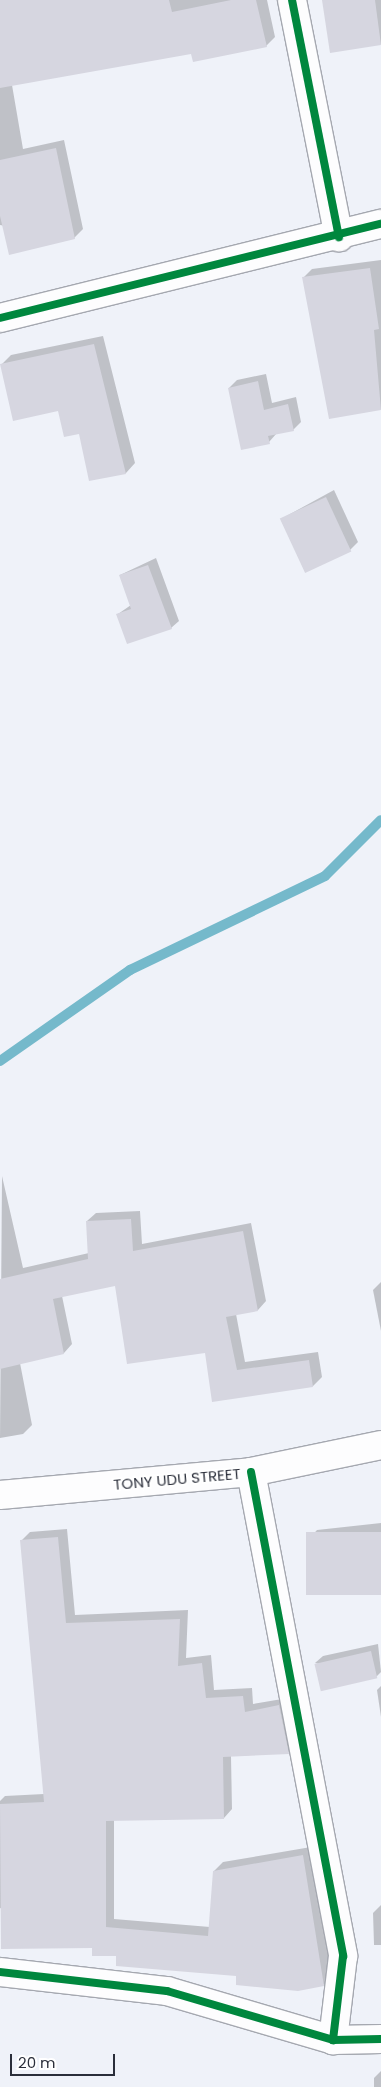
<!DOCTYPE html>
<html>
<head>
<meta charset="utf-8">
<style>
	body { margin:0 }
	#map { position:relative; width:381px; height:2087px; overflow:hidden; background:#eff2f9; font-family:Poppins,sans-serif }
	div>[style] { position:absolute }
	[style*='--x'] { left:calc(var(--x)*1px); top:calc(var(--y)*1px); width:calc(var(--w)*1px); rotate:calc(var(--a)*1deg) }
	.shadow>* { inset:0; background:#0003 }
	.stream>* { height:10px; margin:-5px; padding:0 5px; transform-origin:5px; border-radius:5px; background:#75b9cb }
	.building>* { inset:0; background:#d6d6e0; transform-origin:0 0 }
	.roads { filter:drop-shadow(1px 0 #a5a8b0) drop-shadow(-1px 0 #a5a8b0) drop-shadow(0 1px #a5a8b0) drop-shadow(0 -1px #a5a8b0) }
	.street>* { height:28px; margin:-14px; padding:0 14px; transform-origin:14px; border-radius:14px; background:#fdfdfe }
	.cycleway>* { height:8px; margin:-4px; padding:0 4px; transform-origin:4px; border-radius:4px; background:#00873e }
	span { translate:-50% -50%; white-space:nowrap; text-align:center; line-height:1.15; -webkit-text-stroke:4px #fff; paint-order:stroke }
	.street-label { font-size:15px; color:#2a2e3a }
	.scale { position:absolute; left:10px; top:2054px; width:105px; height:22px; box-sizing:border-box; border:2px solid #2a2e3a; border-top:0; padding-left:6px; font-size:15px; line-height:18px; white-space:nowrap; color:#2a2e3a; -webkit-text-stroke:4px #fff; paint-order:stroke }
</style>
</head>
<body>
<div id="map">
	<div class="shadow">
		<div style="clip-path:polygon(0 0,267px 0,275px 37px,266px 46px,192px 53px,12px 85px,23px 149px,64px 140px,83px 229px,74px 238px,0 225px)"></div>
		<div style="clip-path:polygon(323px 0,381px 0,381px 44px,331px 51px)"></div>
		<div style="clip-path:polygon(381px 260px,381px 409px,330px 418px,304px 277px,312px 269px)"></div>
		<div style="clip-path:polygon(103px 336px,135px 463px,126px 473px,90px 480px,80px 432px,59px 409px,1px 365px,11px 355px)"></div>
		<div style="clip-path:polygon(266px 374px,272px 403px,296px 397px,301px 422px,293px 430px,277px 433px,269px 442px,229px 388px,237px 380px)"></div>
		<div style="clip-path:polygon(334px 490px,358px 542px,350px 550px,281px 519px)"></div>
		<div style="clip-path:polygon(156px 558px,179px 621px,171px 628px,118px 614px,131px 605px,120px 575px)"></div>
		<div style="clip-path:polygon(2px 1176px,23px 1268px,89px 1253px,87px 1221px,96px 1213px,140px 1211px,142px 1244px,251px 1223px,266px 1301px,258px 1310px,236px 1314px,245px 1362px,318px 1352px,322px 1377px,313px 1386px,213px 1400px,206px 1351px,116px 1284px,62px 1296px,72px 1344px,64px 1353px,20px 1363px,32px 1425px,23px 1434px,0 1438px)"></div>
		<div style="clip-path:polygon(381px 1282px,381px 1331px,373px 1290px)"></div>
		<div style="clip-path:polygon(381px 1523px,381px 1593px,308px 1540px,317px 1530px)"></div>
		<div style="clip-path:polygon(67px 1529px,75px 1615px,188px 1610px,186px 1658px,211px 1655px,214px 1690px,252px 1688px,253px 1704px,288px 1698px,297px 1745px,288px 1753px,231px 1756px,232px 1809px,224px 1818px,114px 1820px,114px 1919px,210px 1927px,214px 1871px,223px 1862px,311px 1847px,332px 1977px,323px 1985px,118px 1955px,0 1908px,0 1801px,5px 1796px,44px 1794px,22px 1540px,30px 1532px)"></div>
		<div style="clip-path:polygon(378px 1644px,381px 1672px,376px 1677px,315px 1663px,323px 1656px)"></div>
		<div style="clip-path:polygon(381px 1686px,381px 1717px,377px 1690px)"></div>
		<div style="clip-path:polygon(381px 1905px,381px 1945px,374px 1945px,373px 1913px)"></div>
		<div style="clip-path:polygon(381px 2071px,381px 2087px,374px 2087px,374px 2078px)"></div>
	</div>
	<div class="stream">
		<div style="--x:0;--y:1061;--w:159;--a:-35"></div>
		<div style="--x:130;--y:970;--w:216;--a:-25.7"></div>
		<div style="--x:325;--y:876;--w:79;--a:-45"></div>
	</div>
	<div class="building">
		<div style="clip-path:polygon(0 0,169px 0,172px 12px,231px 0,256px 0,267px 47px,193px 62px,191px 54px,0 88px)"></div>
		<div style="clip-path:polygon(322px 0,375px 0,381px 45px,330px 53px)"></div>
		<div style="clip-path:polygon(56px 148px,75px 239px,9px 255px,0 216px,0 160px)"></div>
		<div style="clip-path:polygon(370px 268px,379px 329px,374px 330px,381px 410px,329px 419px,302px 277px)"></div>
		<div style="clip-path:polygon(94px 344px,126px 474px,89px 481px,79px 434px,64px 437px,58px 411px,13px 421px,0 364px)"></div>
		<div style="clip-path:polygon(258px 381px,264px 410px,288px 404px,294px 431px,268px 436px,270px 444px,241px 450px,228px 388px)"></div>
		<div style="left:326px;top:497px;width:60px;height:51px;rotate:65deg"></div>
		<div style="clip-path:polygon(148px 565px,172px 629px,127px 644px,116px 614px,131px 609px,119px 575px)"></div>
		<div style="clip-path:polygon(131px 1219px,133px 1251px,243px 1231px,258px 1311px,226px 1317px,237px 1370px,309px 1360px,313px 1387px,212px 1402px,205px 1353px,127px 1364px,115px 1286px,53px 1299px,64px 1354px,0 1369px,0 1279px,88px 1259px,86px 1221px)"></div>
		<div style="left:381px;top:1532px;width:63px;height:75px;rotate:90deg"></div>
		<div style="clip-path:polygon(58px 1537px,66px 1623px,180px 1619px,178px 1666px,202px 1663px,206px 1698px,243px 1696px,245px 1712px,279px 1705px,289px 1754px,223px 1757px,224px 1819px,106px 1821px,106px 1927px,208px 1936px,213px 1871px,303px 1855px,324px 1986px,298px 1991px,236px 1985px,236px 1976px,116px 1966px,116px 1956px,92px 1956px,92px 1948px,1px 1949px,0 1804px,44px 1802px,20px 1540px)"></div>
		<div style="left:371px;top:1651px;width:28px;height:58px;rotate:77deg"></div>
	</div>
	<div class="roads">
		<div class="street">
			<div style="--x:292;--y:0;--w:242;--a:78.8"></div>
			<div style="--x:0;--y:318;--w:392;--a:-13.9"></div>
			<div style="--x:251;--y:1472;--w:493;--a:79.2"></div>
			<div style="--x:343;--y:1956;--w:85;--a:96.8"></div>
			<div style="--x:0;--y:1495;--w:252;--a:-5.2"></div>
			<div style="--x:251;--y:1472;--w:133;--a:-11.7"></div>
			<div style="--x:0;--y:1972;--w:168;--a:6.5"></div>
			<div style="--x:167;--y:1991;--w:173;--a:16.4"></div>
			<div style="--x:333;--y:2040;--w:48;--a:-1.2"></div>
		</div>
	</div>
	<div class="cycleway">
		<div style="--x:292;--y:0;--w:242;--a:78.8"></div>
		<div style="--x:0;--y:318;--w:392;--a:-13.9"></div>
		<div style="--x:251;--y:1472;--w:493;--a:79.2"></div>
		<div style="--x:343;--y:1956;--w:85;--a:96.8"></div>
		<div style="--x:0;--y:1972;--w:168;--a:6.5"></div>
		<div style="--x:167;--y:1991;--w:173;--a:16.4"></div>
		<div style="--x:333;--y:2040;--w:48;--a:-1.2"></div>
	</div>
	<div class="street-label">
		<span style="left:177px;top:1479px;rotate:-5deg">TONY UDU STREET</span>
	</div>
	<div class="scale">20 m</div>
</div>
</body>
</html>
